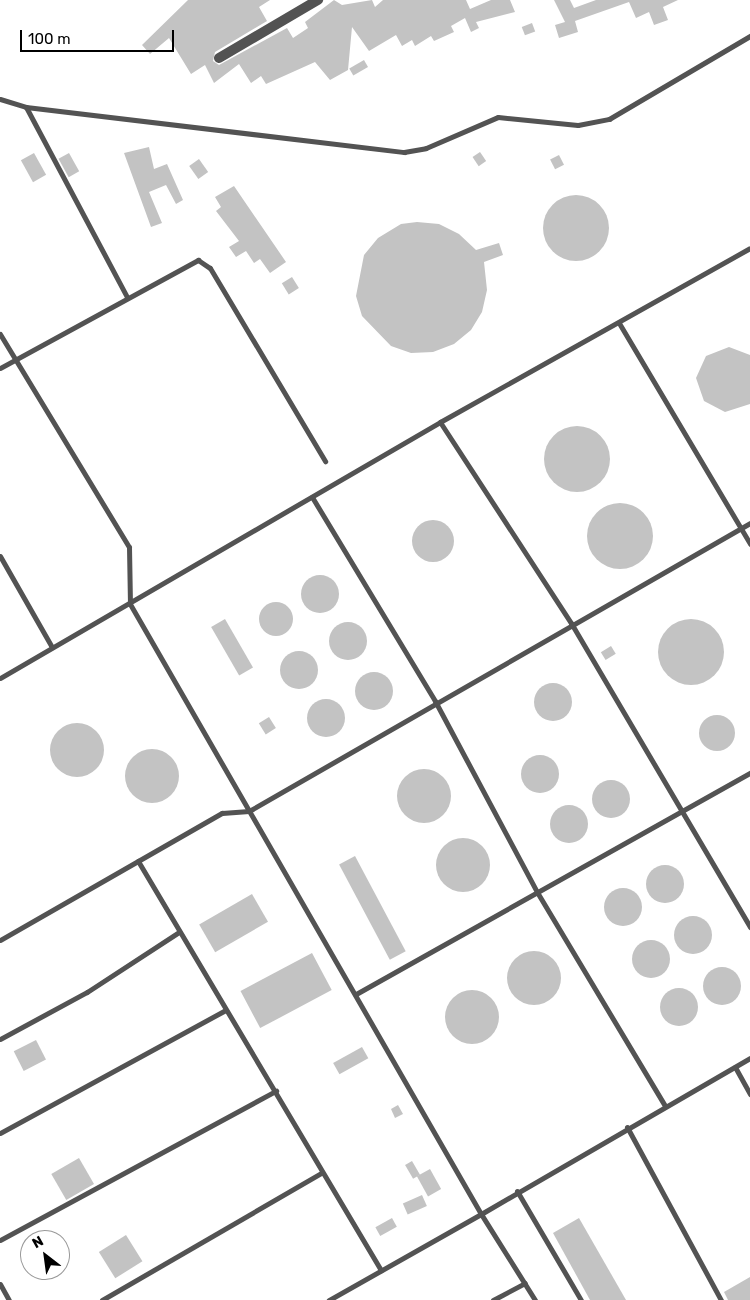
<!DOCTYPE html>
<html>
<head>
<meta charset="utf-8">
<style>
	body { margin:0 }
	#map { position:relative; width:750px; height:1300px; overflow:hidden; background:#fff; font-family:Rubik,sans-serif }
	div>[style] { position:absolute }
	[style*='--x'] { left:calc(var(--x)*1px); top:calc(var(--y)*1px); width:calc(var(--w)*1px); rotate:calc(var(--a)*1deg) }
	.building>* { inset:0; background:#c3c3c3; transform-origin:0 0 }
	.round { border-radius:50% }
	.service>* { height:5px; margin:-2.5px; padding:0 2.5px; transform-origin:2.5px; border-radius:2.5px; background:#535353 }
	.minor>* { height:10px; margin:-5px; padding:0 5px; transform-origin:5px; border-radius:5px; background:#535353 }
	span { translate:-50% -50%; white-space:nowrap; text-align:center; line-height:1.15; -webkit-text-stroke:4px #fff; paint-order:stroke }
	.north { position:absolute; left:20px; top:1230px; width:50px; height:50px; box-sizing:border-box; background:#fff; border:1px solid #999; border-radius:50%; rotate:330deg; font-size:14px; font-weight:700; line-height:20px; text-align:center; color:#000 }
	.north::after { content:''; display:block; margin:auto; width:18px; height:22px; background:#000; clip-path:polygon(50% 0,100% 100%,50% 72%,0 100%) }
	.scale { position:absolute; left:20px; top:30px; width:154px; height:22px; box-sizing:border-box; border:2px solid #000; border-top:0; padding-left:6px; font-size:15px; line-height:18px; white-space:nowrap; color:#000; -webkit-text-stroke:4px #fff; paint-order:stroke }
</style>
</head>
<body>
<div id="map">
	<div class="building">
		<div style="clip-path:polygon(188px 0,270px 0,259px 7px,267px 21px,215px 52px,213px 61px,219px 65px,287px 28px,293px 38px,308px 28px,305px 22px,334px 0,342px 5px,372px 0,375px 7px,383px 0,466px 0,470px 9px,491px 0,510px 0,515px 12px,476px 22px,479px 28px,471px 32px,465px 18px,451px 26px,454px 32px,434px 41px,431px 36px,415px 46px,412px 40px,402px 46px,396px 35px,369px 51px,352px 27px,348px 70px,330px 80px,315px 62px,266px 84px,261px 76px,251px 83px,239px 64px,214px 83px,205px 65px,191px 74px,169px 38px,150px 54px,142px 45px)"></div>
		<div style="clip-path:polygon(554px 0,570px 0,574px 8px,596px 0,678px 0,663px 7px,668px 20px,654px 25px,649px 12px,636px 18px,629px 2px,575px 21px,578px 32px,559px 38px,555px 25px,565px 22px)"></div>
		<div style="left:532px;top:23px;width:9px;height:11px;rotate:69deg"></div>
		<div style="left:364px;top:60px;width:8px;height:17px;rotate:60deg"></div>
		<div style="clip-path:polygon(149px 147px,154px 169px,167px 164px,183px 200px,176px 204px,166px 185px,149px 192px,162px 223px,151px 227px,124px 153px)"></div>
		<div style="left:480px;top:152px;width:11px;height:9px;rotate:56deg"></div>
		<div style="left:34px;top:153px;width:25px;height:15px;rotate:61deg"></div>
		<div style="left:69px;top:153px;width:21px;height:12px;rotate:61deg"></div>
		<div style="left:559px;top:155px;width:11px;height:10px;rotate:63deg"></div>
		<div style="left:199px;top:159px;width:16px;height:12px;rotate:55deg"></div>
		<div style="clip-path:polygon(234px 186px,286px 262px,270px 273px,260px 259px,254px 263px,246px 251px,236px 257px,229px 247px,239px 241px,216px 211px,221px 207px,215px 197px)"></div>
		<div class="round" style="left:543px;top:195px;width:66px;height:66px"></div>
		<div style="clip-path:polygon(417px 222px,439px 224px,459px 234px,476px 250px,499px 243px,503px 255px,484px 262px,487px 290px,482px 312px,471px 330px,454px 344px,433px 352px,411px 353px,391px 346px,362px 316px,356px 296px,364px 255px,378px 238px,401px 224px)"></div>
		<div style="left:292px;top:277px;width:13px;height:12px;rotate:58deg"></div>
		<div style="clip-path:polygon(729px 347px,750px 355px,750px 404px,725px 412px,704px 401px,696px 378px,706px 356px)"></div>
		<div class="round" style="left:544px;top:426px;width:66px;height:66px"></div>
		<div class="round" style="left:587px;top:503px;width:66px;height:66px"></div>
		<div class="round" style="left:412px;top:520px;width:42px;height:42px"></div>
		<div class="round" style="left:301px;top:575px;width:38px;height:38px"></div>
		<div class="round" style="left:259px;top:602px;width:34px;height:34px"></div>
		<div style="left:225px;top:619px;width:56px;height:16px;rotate:60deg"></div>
		<div class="round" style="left:658px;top:619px;width:66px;height:66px"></div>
		<div class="round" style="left:329px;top:622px;width:38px;height:38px"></div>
		<div style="left:611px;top:646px;width:9px;height:12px;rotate:58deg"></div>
		<div class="round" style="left:280px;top:651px;width:38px;height:38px"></div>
		<div class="round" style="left:355px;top:672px;width:38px;height:38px"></div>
		<div class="round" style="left:534px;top:683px;width:38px;height:38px"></div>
		<div class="round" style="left:307px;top:699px;width:38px;height:38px"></div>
		<div class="round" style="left:699px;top:715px;width:36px;height:36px"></div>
		<div style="left:269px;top:717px;width:13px;height:12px;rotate:58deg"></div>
		<div class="round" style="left:50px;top:723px;width:54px;height:54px"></div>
		<div class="round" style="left:125px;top:749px;width:54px;height:54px"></div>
		<div class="round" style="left:521px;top:755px;width:38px;height:38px"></div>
		<div class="round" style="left:397px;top:769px;width:54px;height:54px"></div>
		<div class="round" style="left:592px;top:780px;width:38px;height:38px"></div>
		<div class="round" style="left:550px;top:805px;width:38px;height:38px"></div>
		<div class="round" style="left:436px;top:838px;width:54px;height:54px"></div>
		<div style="left:355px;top:856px;width:108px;height:18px;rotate:62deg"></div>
		<div class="round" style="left:646px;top:865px;width:38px;height:38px"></div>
		<div class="round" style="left:604px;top:888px;width:38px;height:38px"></div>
		<div style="left:252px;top:894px;width:32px;height:61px;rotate:60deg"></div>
		<div class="round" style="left:674px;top:916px;width:38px;height:38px"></div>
		<div class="round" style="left:632px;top:940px;width:38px;height:38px"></div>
		<div class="round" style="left:507px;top:951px;width:54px;height:54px"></div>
		<div style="left:312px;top:953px;width:42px;height:81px;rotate:62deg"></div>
		<div class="round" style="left:703px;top:967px;width:38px;height:38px"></div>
		<div class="round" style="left:660px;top:988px;width:38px;height:38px"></div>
		<div class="round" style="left:445px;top:990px;width:54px;height:54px"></div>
		<div style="left:36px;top:1040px;width:22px;height:25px;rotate:63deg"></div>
		<div style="left:362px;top:1047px;width:13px;height:33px;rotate:61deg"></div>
		<div style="clip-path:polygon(398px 1105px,403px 1114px,395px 1118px,391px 1109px)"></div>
		<div style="left:79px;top:1158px;width:30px;height:32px;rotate:60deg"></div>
		<div style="left:412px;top:1161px;width:16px;height:8px;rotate:60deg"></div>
		<div style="left:430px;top:1169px;width:23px;height:15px;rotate:61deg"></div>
		<div style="left:422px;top:1195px;width:12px;height:21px;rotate:66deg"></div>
		<div style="left:392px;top:1218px;width:10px;height:19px;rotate:61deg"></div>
		<div style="clip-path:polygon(579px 1218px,626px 1300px,590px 1300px,553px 1233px)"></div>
		<div style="left:126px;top:1235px;width:31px;height:32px;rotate:58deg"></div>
		<div style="clip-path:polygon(750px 1277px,750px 1300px,728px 1300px,724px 1292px)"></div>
	</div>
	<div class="service">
		<div style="--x:0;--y:99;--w:27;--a:17"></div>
		<div style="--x:26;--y:107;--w:381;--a:6.8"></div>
		<div style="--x:404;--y:152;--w:22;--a:-10"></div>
		<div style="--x:426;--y:148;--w:78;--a:-23.3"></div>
		<div style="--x:498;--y:117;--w:80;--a:5.7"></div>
		<div style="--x:578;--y:125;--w:32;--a:-11"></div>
		<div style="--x:609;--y:119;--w:164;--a:-30.5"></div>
		<div style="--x:26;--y:107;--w:215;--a:62"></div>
		<div style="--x:619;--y:323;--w:257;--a:59.3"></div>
		<div style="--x:0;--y:334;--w:249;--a:58.8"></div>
		<div style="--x:129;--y:547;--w:57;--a:89"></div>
		<div style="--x:130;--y:604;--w:704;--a:60.08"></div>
		<div style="--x:481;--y:1214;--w:175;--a:150.5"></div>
		<div style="--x:0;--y:368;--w:226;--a:-28.6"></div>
		<div style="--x:198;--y:260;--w:14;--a:34"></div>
		<div style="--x:210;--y:268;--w:225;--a:59.2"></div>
		<div style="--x:440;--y:422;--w:240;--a:56.9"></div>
		<div style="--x:571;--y:623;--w:353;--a:59.5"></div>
		<div style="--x:312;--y:497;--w:238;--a:58.9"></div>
		<div style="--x:435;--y:701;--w:217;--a:61.9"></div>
		<div style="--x:537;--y:892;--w:249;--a:59.1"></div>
		<div style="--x:0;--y:556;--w:105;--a:60.3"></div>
		<div style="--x:0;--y:678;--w:509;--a:-30.19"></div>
		<div style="--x:440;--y:422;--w:355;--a:-29.3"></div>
		<div style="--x:138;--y:861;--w:476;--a:59.3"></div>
		<div style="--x:0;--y:940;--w:256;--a:-29.8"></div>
		<div style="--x:222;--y:813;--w:27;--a:-4"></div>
		<div style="--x:249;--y:811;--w:578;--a:-29.89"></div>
		<div style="--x:356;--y:994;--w:452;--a:-29.3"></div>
		<div style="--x:0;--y:1039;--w:99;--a:-28.4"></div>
		<div style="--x:87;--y:992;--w:110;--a:-33.1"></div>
		<div style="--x:735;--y:1067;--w:31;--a:61"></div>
		<div style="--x:627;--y:1127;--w:197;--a:61.5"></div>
		<div style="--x:0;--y:1133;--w:257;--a:-28.6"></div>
		<div style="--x:517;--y:1191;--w:126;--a:59.6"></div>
		<div style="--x:0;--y:1240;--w:314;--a:-28.4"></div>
		<div style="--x:0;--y:1284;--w:18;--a:61"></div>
		<div style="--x:102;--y:1300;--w:253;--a:-30.1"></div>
		<div style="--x:493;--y:1300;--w:36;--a:-28"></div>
		<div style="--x:535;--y:1300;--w:102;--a:-122.1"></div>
		<div style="--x:481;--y:1214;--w:311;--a:-30.1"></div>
	</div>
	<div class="minor">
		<div style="--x:219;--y:58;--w:115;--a:-30.4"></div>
	</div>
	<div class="north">N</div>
	<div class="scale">100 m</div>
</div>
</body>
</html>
